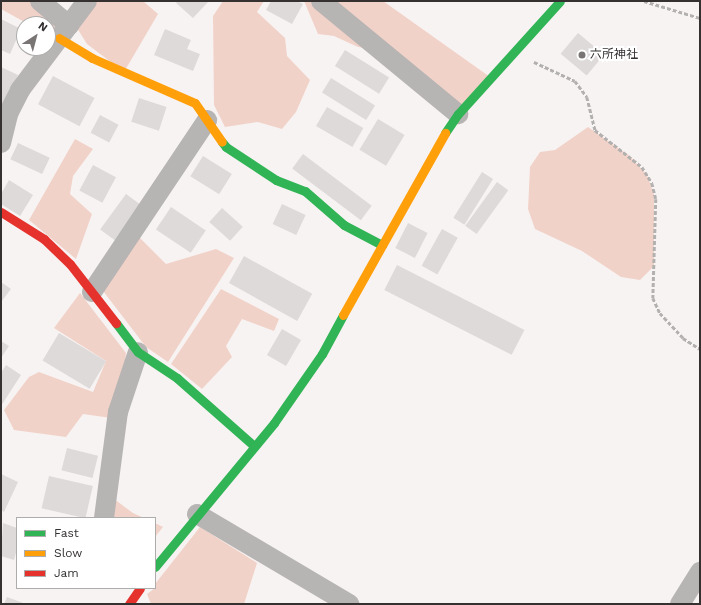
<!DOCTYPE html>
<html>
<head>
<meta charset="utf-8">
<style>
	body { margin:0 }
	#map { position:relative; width:701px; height:605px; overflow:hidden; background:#f8f3f3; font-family:"Work Sans","Noto Sans JP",sans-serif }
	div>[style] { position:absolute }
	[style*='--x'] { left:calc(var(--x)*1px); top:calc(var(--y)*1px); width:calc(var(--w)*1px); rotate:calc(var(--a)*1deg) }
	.green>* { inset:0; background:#f1d2c8 }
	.building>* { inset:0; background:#dedada; transform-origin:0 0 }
	.path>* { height:2.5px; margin-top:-1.25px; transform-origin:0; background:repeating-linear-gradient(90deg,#b3b1b0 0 4px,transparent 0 6px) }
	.street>* { height:20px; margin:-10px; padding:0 10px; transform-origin:10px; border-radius:10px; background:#b7b4b4 }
	.fast>* { height:9px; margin:-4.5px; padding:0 4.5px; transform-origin:4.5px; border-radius:4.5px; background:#30b455 }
	.slow>* { height:9px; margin:-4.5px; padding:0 4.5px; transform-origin:4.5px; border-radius:4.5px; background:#ff9f0a }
	.jam>* { height:9px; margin:-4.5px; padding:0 4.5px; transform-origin:4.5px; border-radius:4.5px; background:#e5322d }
	.dots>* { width:11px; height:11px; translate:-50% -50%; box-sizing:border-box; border:2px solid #fff; border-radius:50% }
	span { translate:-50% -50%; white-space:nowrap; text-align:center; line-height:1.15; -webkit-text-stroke:4px #fff; paint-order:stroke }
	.poi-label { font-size:12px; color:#343130 }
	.left { translate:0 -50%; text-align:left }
	.frame { position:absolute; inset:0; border:2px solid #343130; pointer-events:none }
	.legend { position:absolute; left:16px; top:517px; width:140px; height:72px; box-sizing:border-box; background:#fff; border:1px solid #aeadac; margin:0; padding:5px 7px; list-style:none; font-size:12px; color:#343130 }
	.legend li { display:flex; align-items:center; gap:8px; height:20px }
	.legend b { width:20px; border:1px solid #aeadac }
	.north { position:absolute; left:16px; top:16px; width:40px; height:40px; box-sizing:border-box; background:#fff; border:1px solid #aeadac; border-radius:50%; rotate:36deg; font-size:11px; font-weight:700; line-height:16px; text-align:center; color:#343130 }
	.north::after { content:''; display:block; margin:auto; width:14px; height:18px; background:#797574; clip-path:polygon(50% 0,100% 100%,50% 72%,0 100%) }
</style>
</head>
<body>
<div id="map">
	<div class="green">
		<div style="clip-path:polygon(1px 1px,40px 1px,64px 21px,48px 40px,48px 24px,28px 24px,1px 9px)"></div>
		<div style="clip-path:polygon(93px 1px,143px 1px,158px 14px,124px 72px,87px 44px,75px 25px)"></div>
		<div style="clip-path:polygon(223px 1px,264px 1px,257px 12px,285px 38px,287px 56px,310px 80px,296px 112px,282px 129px,258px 122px,225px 127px,214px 105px,213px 16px)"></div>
		<div style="clip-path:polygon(304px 1px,383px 1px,490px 77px,458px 114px,372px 49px,358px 47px,334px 36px,318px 34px)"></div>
		<div style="clip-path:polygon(588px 127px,630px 156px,647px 175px,654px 194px,654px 266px,640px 280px,621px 277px,582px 251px,535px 229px,528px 209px,530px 167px,540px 152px,555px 150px)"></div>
		<div style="clip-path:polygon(75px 139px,93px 149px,73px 176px,70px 194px,92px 214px,76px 259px,29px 220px)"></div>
		<div style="clip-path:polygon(137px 235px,166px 264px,216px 249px,234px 258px,168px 362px,146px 347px,100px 287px)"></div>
		<div style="clip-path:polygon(221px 289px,279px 319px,274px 331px,242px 319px,226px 346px,232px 357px,202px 389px,171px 364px)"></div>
		<div style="clip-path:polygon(80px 293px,126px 353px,123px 380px,111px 418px,83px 414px,66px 437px,14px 430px,4px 410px,29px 377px,39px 372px,93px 392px,106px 361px,54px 328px)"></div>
		<div style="clip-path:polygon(114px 499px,133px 513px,144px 518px,109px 518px)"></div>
		<div style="clip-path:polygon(155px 523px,163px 527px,155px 537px)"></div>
		<div style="clip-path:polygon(200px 527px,257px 563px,244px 604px,151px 604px,147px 594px,155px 588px,155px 584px)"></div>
	</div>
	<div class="building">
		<div style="clip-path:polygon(178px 1px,209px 1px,193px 18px,176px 3px)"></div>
		<div style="clip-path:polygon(271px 1px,297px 1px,303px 4px,292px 24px,266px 10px)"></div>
		<div style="clip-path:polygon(1px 19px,21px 29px,10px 54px,1px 50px)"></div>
		<div style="clip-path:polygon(165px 29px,191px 40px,187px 49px,200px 54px,193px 71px,154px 55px)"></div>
		<div style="left:578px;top:33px;width:34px;height:27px;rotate:40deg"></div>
		<div style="left:345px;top:50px;width:52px;height:19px;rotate:32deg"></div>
		<div style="clip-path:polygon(1px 67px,18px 75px,1px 111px)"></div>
		<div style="left:53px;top:76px;width:47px;height:32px;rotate:28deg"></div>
		<div style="left:331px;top:78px;width:52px;height:17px;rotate:32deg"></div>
		<div style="left:139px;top:98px;width:29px;height:25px;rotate:18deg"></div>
		<div style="left:327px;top:107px;width:42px;height:22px;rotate:30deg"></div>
		<div style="left:100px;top:115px;width:21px;height:20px;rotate:28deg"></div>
		<div style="left:378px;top:119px;width:31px;height:36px;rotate:31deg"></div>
		<div style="left:18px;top:143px;width:35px;height:18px;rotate:25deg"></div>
		<div style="left:303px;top:154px;width:86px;height:18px;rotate:37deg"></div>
		<div style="left:203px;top:156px;width:34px;height:24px;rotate:32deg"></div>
		<div style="left:93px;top:165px;width:26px;height:29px;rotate:28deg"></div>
		<div style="left:482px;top:172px;width:13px;height:54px;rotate:32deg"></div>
		<div style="clip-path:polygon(9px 180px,33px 195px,20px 216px,1px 204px,1px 194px)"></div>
		<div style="left:497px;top:182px;width:14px;height:54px;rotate:36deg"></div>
		<div style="left:126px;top:194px;width:19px;height:44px;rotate:36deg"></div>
		<div style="left:282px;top:204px;width:26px;height:22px;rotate:25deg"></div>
		<div style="left:171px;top:207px;width:42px;height:27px;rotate:34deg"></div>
		<div style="left:222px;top:208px;width:28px;height:19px;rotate:42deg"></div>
		<div style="left:408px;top:223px;width:22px;height:28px;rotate:27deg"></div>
		<div style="left:442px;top:229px;width:18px;height:42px;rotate:29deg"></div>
		<div style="left:244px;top:256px;width:78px;height:31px;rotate:29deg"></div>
		<div style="left:397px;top:265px;width:143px;height:28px;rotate:27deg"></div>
		<div style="clip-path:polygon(1px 282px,11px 289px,1px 302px)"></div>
		<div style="left:282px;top:329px;width:22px;height:30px;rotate:30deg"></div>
		<div style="left:59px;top:333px;width:55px;height:32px;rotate:31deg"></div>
		<div style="clip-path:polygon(1px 341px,9px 346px,1px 358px)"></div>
		<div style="clip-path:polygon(6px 365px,21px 375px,1px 406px,1px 373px)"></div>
		<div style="left:67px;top:448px;width:32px;height:23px;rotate:14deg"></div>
		<div style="clip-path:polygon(1px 474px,18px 482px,4px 512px,1px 510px)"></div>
		<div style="left:49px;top:476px;width:45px;height:33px;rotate:13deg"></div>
		<div style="clip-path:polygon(3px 523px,17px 528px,17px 549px,14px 560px,1px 556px)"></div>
		<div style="clip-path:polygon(7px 597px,26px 604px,4px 604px)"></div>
	</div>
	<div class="path">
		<div style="--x:644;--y:1;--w:59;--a:16.9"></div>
		<div style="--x:534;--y:62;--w:45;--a:24.9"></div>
		<div style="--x:575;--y:81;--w:20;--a:53"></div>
		<div style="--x:587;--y:97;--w:34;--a:76"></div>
		<div style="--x:595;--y:130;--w:60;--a:38.2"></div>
		<div style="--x:642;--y:167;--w:19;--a:58"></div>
		<div style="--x:652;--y:183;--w:16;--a:76"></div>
		<div style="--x:656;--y:199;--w:99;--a:91.7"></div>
		<div style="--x:653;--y:298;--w:17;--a:65"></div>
		<div style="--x:660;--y:313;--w:34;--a:47"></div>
		<div style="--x:683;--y:338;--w:20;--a:33"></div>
	</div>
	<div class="street">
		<div style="--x:40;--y:1;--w:38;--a:40"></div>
		<div style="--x:321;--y:1;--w:178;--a:39.5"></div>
		<div style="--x:1;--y:143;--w:32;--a:-76"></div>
		<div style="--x:9;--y:112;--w:25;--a:-63"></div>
		<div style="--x:20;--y:90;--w:111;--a:-53"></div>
		<div style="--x:92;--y:292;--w:207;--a:-56.2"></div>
		<div style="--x:197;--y:514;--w:177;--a:30.6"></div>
		<div style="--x:104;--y:518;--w:107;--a:-82.5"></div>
		<div style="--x:118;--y:412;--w:63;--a:-71.6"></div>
		<div style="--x:680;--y:604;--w:38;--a:-58"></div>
	</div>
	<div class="fast">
		<div style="--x:445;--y:133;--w:23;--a:-56"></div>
		<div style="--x:458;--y:114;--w:152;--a:-47.9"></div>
		<div style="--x:222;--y:142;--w:6;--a:51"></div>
		<div style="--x:226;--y:147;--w:60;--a:33.4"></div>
		<div style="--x:276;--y:180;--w:31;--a:21"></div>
		<div style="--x:305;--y:191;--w:52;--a:41.1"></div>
		<div style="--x:344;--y:225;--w:43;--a:27.8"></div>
		<div style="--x:116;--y:323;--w:36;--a:53"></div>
		<div style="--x:138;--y:352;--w:47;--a:33.7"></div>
		<div style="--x:177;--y:378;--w:103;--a:41.4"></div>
		<div style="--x:155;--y:567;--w:187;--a:-50.4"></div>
		<div style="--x:274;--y:423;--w:84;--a:-55.2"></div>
		<div style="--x:322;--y:354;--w:44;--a:-61.7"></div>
	</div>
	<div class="slow">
		<div style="--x:59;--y:38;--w:39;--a:31"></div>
		<div style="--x:92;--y:58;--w:112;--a:23.6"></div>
		<div style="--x:195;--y:103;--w:47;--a:55.3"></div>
		<div style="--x:343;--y:315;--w:209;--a:-60.7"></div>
	</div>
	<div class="jam">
		<div style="--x:1;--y:212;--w:51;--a:32.1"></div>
		<div style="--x:44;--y:239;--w:36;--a:44"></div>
		<div style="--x:70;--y:264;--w:75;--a:52.1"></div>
		<div style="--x:129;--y:604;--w:19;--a:-55"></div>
	</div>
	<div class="dots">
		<div style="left:582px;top:55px;background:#797574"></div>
	</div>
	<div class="poi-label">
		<span class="left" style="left:590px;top:55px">六所神社</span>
	</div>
	<div class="frame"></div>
	<ul class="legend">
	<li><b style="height:5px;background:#30b455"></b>Fast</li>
	<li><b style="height:5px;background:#ff9f0a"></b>Slow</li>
	<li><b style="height:5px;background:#e5322d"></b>Jam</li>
	</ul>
	<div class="north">N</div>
</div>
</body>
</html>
